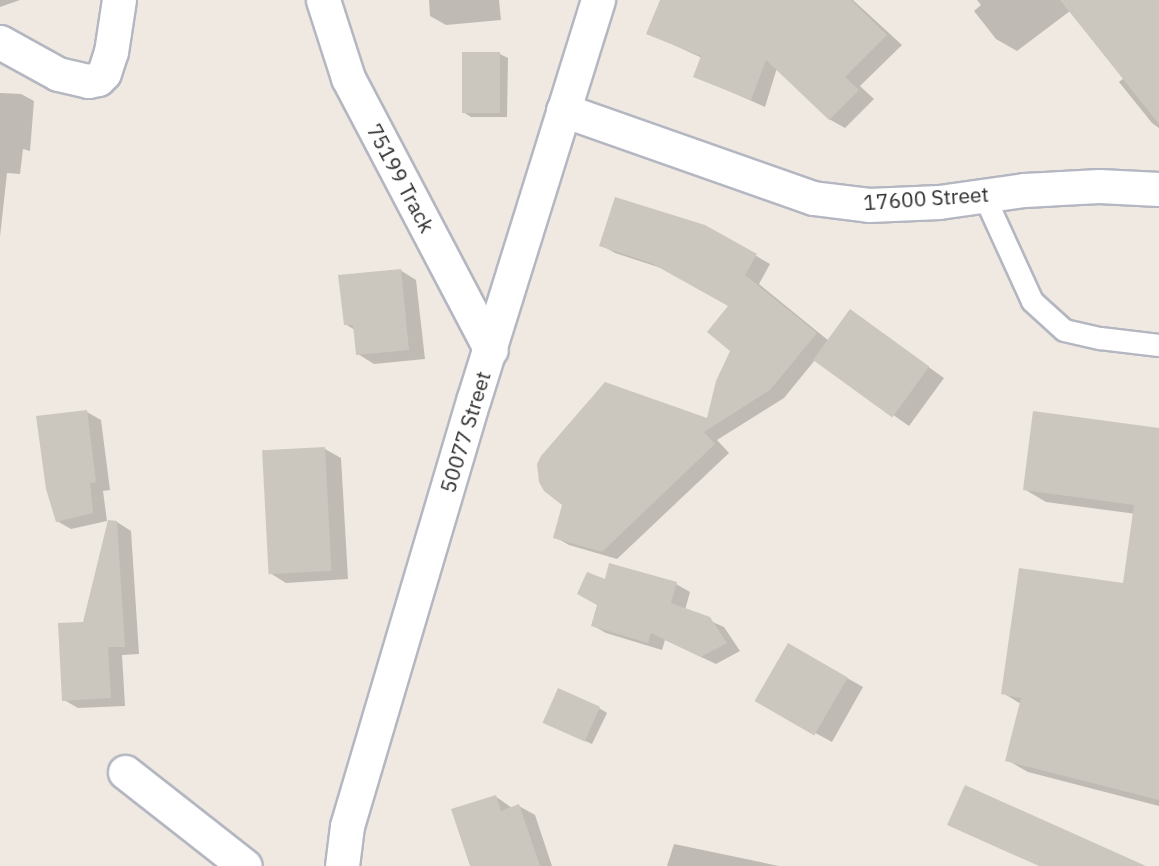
<!DOCTYPE html>
<html>
<head>
<meta charset="utf-8">
<style>
	body { margin:0 }
	#map { position:relative; width:1159px; height:866px; overflow:hidden; background:#efe9e1; font-family:"IBM Plex Sans",sans-serif }
	div>[style] { position:absolute }
	[style*='--x'] { left:calc(var(--x)*1px); top:calc(var(--y)*1px); width:calc(var(--w)*1px); rotate:calc(var(--a)*1deg) }
	.shadow>* { inset:0; background:#0003 }
	.building>* { inset:0; background:#cbc7bf; transform-origin:0 0 }
	.roads { filter:drop-shadow(2px 0 #b4b7c1) drop-shadow(-2px 0 #b4b7c1) drop-shadow(0 2px #b4b7c1) drop-shadow(0 -2px #b4b7c1) }
	.lane>* { height:21px; margin:-10.5px; padding:0 10.5px; transform-origin:10.5px; border-radius:10.5px; background:#fff }
	.street>* { height:33px; margin:-16.5px; padding:0 16.5px; transform-origin:16.5px; border-radius:16.5px; background:#fff }
	span { translate:-50% -50%; white-space:nowrap; text-align:center; line-height:1.15; -webkit-text-stroke:6px #fff; paint-order:stroke }
	.street-label { font-size:21px; color:#2e2e2e }
</style>
</head>
<body>
<div id="map">
	<div class="shadow">
		<div style="clip-path:polygon(0 0,20px 0,0 7px)"></div>
		<div style="clip-path:polygon(429px 0,499px 0,501px 20px,446px 25px,430px 16px)"></div>
		<div style="clip-path:polygon(662px 0,853px 0,902px 45px,860px 86px,874px 99px,845px 128px,829px 119px,777px 68px,765px 107px,695px 76px,702px 58px,648px 33px)"></div>
		<div style="clip-path:polygon(977px 0,1159px 0,1159px 128px,1152px 123px,1119px 82px,1124px 78px,1070px 11px,1017px 51px,996px 39px,974px 11px,981px 5px)"></div>
		<div style="clip-path:polygon(500px 54px,508px 58px,507px 117px,471px 117px,463px 112px)"></div>
		<div style="clip-path:polygon(0 93px,21px 94px,34px 101px,30px 151px,23px 149px,20px 174px,7px 173px,0 237px)"></div>
		<div style="clip-path:polygon(705px 226px,770px 264px,759px 284px,829px 341px,850px 311px,944px 378px,909px 426px,815px 360px,784px 398px,717px 440px,729px 453px,617px 559px,569px 545px,555px 537px,564px 504px,708px 420px,732px 350px,730px 305px,667px 270px,615px 253px,601px 245px)"></div>
		<div style="clip-path:polygon(400px 270px,416px 280px,425px 359px,374px 364px,358px 354px,355px 330px,345px 324px)"></div>
		<div style="clip-path:polygon(87px 412px,101px 420px,110px 490px,103px 491px,107px 521px,71px 529px,57px 521px)"></div>
		<div style="clip-path:polygon(1159px 429px,1159px 517px,1046px 502px,1024px 489px)"></div>
		<div style="clip-path:polygon(325px 449px,341px 458px,348px 579px,286px 583px,270px 573px)"></div>
		<div style="clip-path:polygon(117px 522px,131px 531px,139px 654px,122px 655px,125px 706px,78px 708px,64px 700px)"></div>
		<div style="clip-path:polygon(606px 581px,676px 584px,690px 592px,685px 610px,724px 627px,740px 651px,716px 664px,665px 640px,662px 650px,606px 633px,592px 625px)"></div>
		<div style="clip-path:polygon(1159px 583px,1159px 806px,1028px 772px,1007px 760px,1021px 704px,1003px 693px,1124px 584px)"></div>
		<div style="clip-path:polygon(789px 645px,863px 687px,832px 742px,773px 710px)"></div>
		<div style="clip-path:polygon(599px 708px,607px 713px,592px 744px,552px 726px)"></div>
		<div style="clip-path:polygon(495px 796px,512px 808px,519px 806px,535px 815px,552px 866px,471px 866px)"></div>
		<div style="clip-path:polygon(674px 844px,779px 866px,667px 866px)"></div>
	</div>
	<div class="building">
		<div style="clip-path:polygon(660px 0,851px 0,887px 35px,845px 77px,859px 90px,829px 120px,766px 60px,751px 100px,693px 77px,701px 56px,646px 34px)"></div>
		<div style="clip-path:polygon(1060px 0,1159px 0,1159px 124px)"></div>
		<div style="left:462px;top:52px;width:38px;height:61px"></div>
		<div style="clip-path:polygon(615px 197px,705px 225px,757px 254px,745px 275px,817px 333px,770px 390px,704px 432px,715px 444px,602px 552px,553px 538px,562px 505px,544px 491px,539px 482px,537px 464px,541px 456px,605px 382px,707px 418px,716px 381px,730px 351px,707px 332px,728px 306px,651px 263px,599px 246px)"></div>
		<div style="clip-path:polygon(401px 269px,409px 350px,356px 355px,353px 325px,344px 325px,338px 275px)"></div>
		<div style="left:850px;top:309px;width:98px;height:63px;rotate:36deg"></div>
		<div style="clip-path:polygon(87px 410px,96px 482px,90px 483px,93px 513px,56px 522px,46px 489px,36px 416px)"></div>
		<div style="clip-path:polygon(1033px 411px,1159px 428px,1159px 800px,1005px 761px,1021px 698px,1001px 694px,1019px 568px,1123px 583px,1134px 505px,1023px 490px)"></div>
		<div style="left:325px;top:447px;width:124px;height:63px;rotate:87deg"></div>
		<div style="clip-path:polygon(108px 520px,117px 521px,125px 647px,108px 647px,111px 698px,62px 701px,58px 623px,83px 622px)"></div>
		<div style="clip-path:polygon(609px 563px,677px 582px,671px 603px,710px 617px,727px 643px,701px 657px,651px 633px,648px 643px,591px 626px,597px 605px,577px 594px,587px 572px,605px 579px)"></div>
		<div style="left:788px;top:643px;width:69px;height:67px;rotate:30deg"></div>
		<div style="left:558px;top:688px;width:46px;height:38px;rotate:24deg"></div>
		<div style="clip-path:polygon(965px 785px,1146px 866px,1039px 866px,947px 825px)"></div>
		<div style="clip-path:polygon(496px 795px,501px 811px,519px 804px,540px 866px,470px 866px,451px 809px)"></div>
	</div>
	<div class="roads">
		<div class="lane">
			<div style="--x:984;--y:196;--w:115;--a:65.4"></div>
			<div style="--x:1032;--y:301;--w:43;--a:42.2"></div>
			<div style="--x:1064;--y:330;--w:37;--a:13"></div>
			<div style="--x:1100;--y:338;--w:59;--a:6.8"></div>
		</div>
		<div class="street">
			<div style="--x:323;--y:0;--w:82;--a:72.2"></div>
			<div style="--x:348;--y:78;--w:307;--a:62.3"></div>
			<div style="--x:0;--y:42;--w:66;--a:28.9"></div>
			<div style="--x:58;--y:74;--w:31;--a:13"></div>
			<div style="--x:88;--y:81;--w:10;--a:-11"></div>
			<div style="--x:98;--y:79;--w:8;--a:-45"></div>
			<div style="--x:104;--y:73;--w:22;--a:-72"></div>
			<div style="--x:111;--y:52;--w:53;--a:-81.3"></div>
			<div style="--x:563;--y:110;--w:265;--a:19.4"></div>
			<div style="--x:813;--y:198;--w:56;--a:7.1"></div>
			<div style="--x:869;--y:205;--w:70;--a:-2.5"></div>
			<div style="--x:939;--y:202;--w:86;--a:-8"></div>
			<div style="--x:1024;--y:190;--w:75;--a:-3.1"></div>
			<div style="--x:1099;--y:186;--w:60;--a:2.9"></div>
			<div style="--x:125;--y:772;--w:152;--a:38.1"></div>
			<div style="--x:342;--y:866;--w:40;--a:-82.9"></div>
			<div style="--x:347;--y:826;--w:446;--a:-73.5"></div>
			<div style="--x:474;--y:398;--w:417;--a:-72.7"></div>
		</div>
	</div>
	<div class="street-label">
		<span style="left:401px;top:178px;rotate:62deg">75199 Track</span>
		<span style="left:926px;top:198px;rotate:-4deg">17600 Street</span>
		<span style="left:465px;top:432px;rotate:-73deg">50077 Street</span>
	</div>
</div>
</body>
</html>
